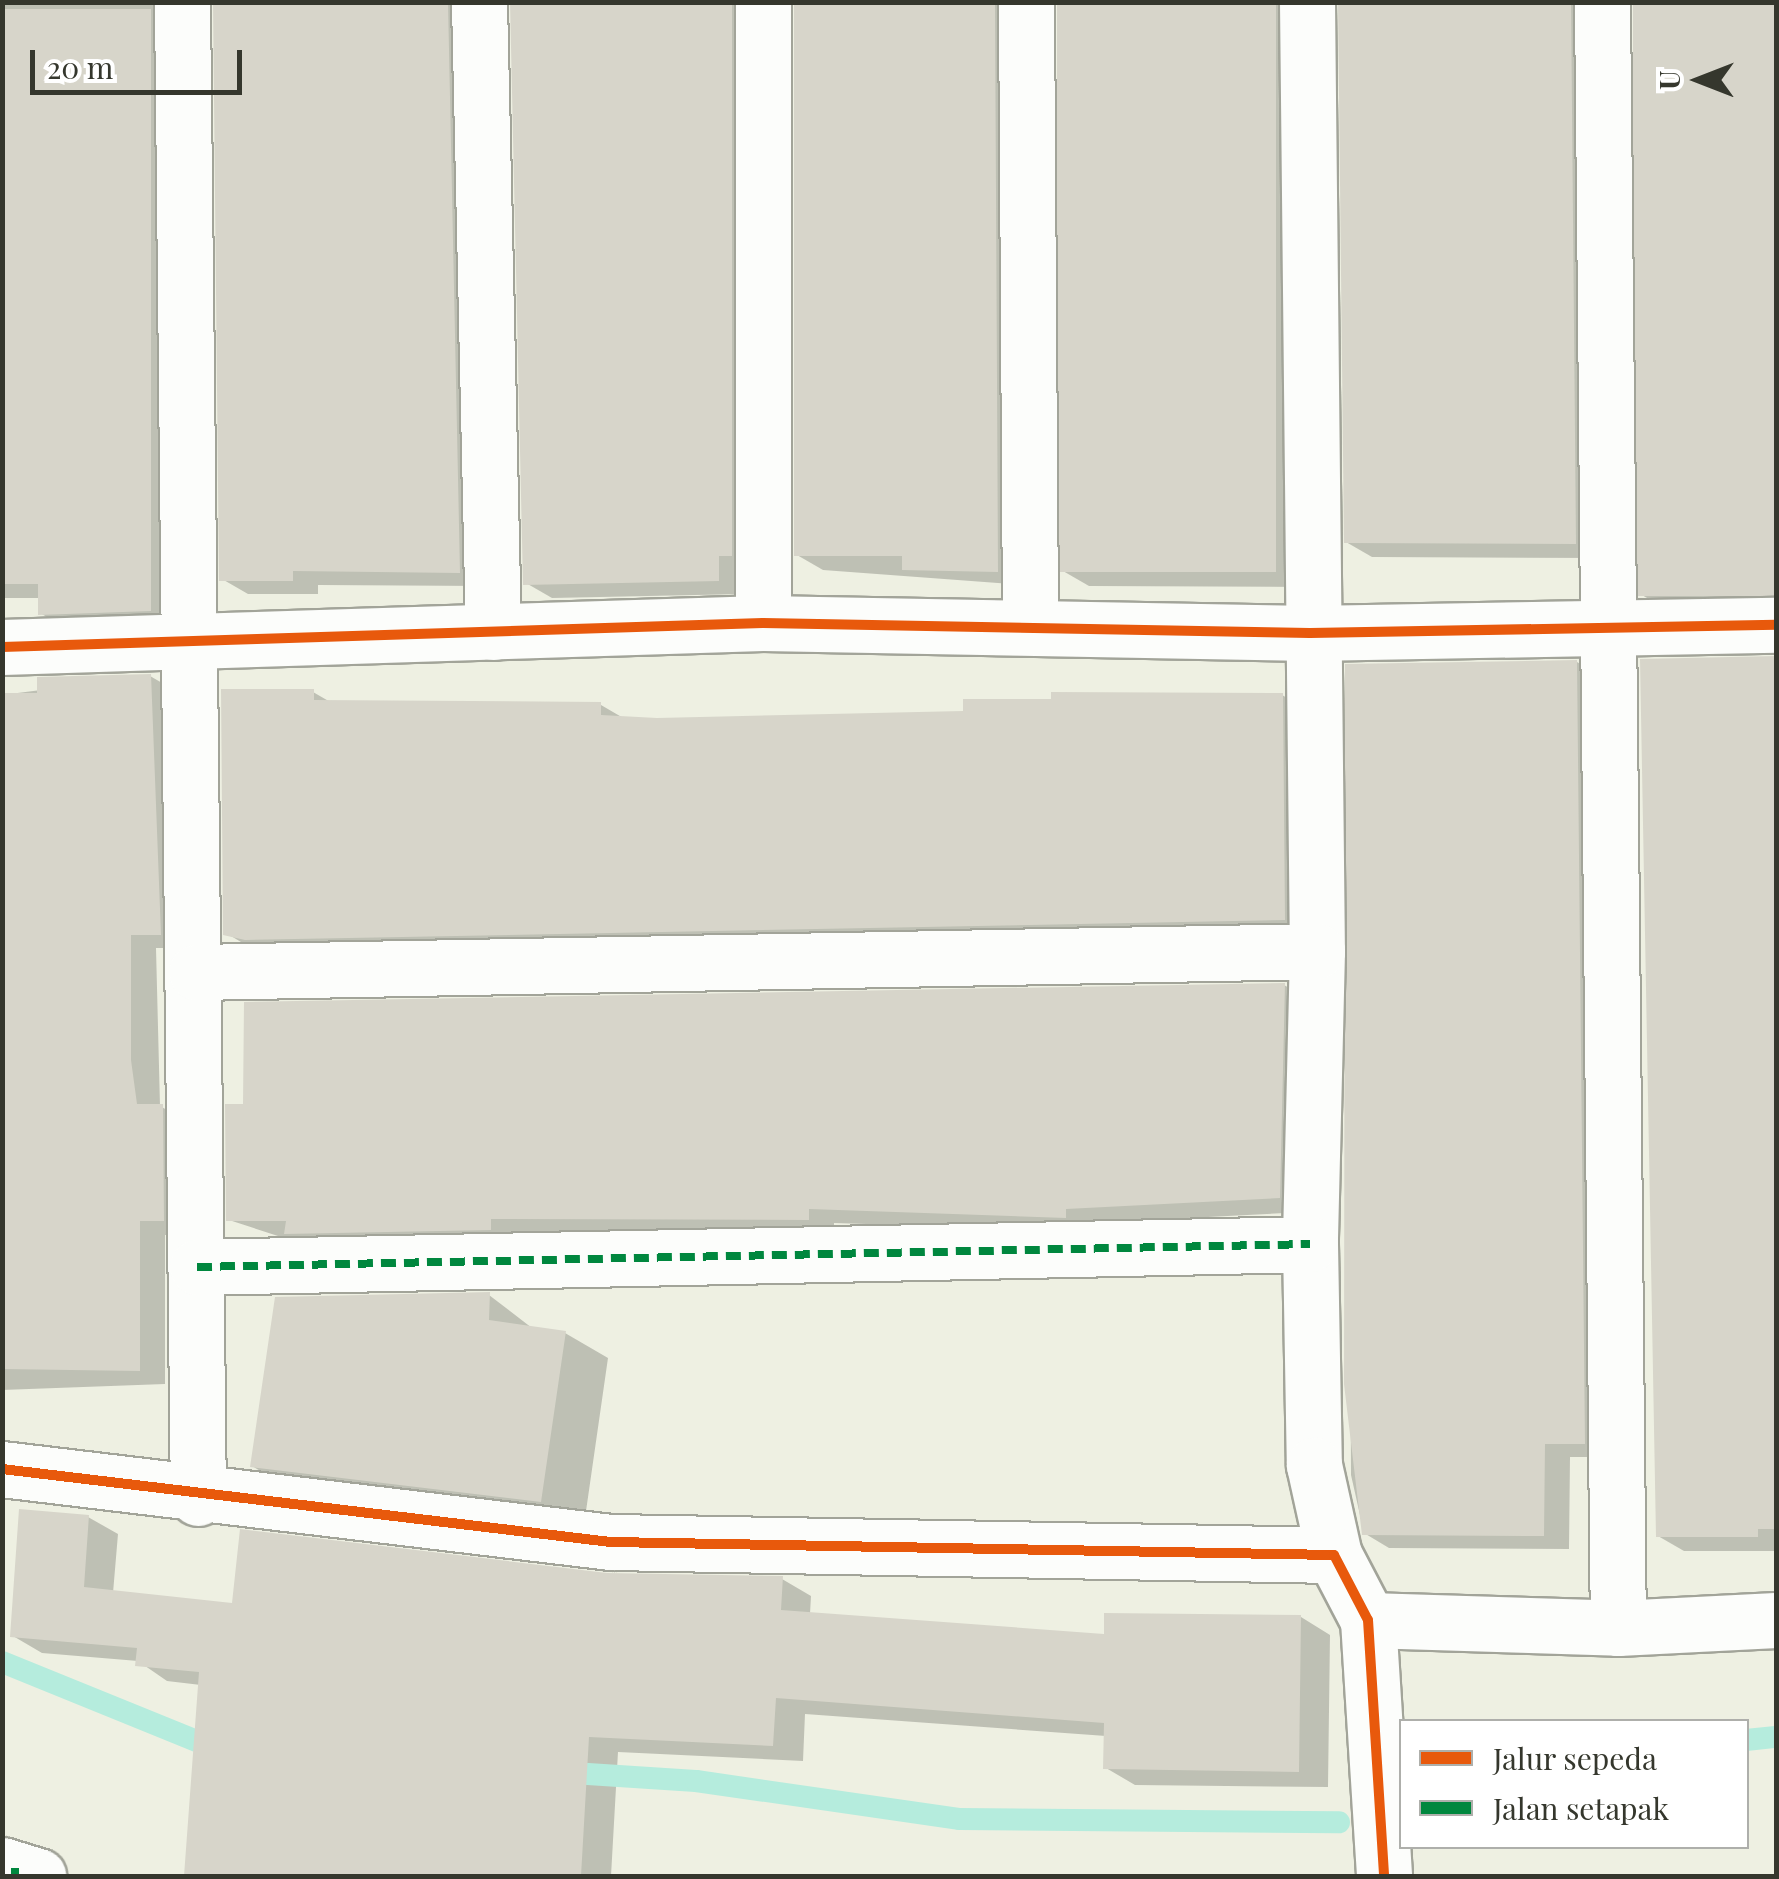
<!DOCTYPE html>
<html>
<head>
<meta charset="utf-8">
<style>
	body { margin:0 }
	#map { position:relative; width:1779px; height:1879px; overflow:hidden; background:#eef0e2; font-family:"Playfair Display",serif }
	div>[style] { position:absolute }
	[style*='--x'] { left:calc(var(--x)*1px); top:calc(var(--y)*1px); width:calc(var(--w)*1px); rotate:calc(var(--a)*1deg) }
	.shadow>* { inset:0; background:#0003 }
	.stream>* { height:22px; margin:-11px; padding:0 11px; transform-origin:11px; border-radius:11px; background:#b5ecdd }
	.building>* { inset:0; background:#d7d5ca; transform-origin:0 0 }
	.roads { filter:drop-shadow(2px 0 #a2a499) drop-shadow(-2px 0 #a2a499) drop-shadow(0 2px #a2a499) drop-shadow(0 -2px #a2a499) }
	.minor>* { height:55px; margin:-27.5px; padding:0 27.5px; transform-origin:27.5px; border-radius:27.5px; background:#fcfdfb }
	.quiet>* { height:8px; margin-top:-4px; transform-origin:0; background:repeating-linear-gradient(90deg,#00873e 0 15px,transparent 0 23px) }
	.cycleway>* { height:10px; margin:-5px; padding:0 5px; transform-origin:5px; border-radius:5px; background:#e8590c }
	span { translate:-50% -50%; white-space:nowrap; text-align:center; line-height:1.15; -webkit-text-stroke:10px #fff; paint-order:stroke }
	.frame { position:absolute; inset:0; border:5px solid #35372d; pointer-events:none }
	.legend { position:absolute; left:1399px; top:1719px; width:350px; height:130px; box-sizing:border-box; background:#fff; border:2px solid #aeafab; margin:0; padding:12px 18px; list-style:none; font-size:30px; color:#35372d }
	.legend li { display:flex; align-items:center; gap:20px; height:50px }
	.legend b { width:50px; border:2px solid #aeafab }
	.north { position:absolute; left:1649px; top:30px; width:100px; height:100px; -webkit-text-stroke:8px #fff; paint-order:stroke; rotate:270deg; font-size:28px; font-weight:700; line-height:40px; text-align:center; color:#35372d }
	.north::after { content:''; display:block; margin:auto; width:35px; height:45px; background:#35372d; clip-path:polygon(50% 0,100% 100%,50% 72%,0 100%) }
	.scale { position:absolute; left:30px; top:50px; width:212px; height:45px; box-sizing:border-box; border:5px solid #35372d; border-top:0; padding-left:12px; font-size:30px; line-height:35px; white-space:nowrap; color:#35372d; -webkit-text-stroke:8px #fff; paint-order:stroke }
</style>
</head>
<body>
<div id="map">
	<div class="shadow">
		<div style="clip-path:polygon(2px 2px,184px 2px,176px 625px,66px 628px,40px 613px,40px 598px,2px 598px)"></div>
		<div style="clip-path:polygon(216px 2px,481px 2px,486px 586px,318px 585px,318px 594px,248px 594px,222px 579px)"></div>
		<div style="clip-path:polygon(513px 2px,761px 2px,744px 594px,552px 598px,526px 583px)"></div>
		<div style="clip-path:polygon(797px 2px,1024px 2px,1024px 585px,823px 570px,797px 555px)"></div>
		<div style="clip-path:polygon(1060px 2px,1305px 2px,1307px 587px,1089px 586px,1063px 571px)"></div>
		<div style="clip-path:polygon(1341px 2px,1604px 2px,1601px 558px,1372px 557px,1346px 542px)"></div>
		<div style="clip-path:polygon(1636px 2px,1776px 2px,1776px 608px,1667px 610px,1642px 595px)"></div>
		<div style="clip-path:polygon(1776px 659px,1776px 1551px,1684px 1551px,1658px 1536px,1642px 661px)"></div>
		<div style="clip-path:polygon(1577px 662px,1602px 677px,1609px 1457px,1570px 1457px,1569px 1549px,1389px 1548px,1364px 1533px,1351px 1475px,1348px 666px)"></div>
		<div style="clip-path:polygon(150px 676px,176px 691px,186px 948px,156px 948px,160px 1106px,188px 1122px,189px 1235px,165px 1235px,165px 1384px,2px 1390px,2px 695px)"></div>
		<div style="clip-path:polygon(313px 692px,332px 703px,601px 705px,625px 719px,907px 717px,1282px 695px,1308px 710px,1310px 933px,251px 948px,226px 933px)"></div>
		<div style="clip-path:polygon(1284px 985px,1310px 1000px,1305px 1212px,1090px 1223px,1090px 1231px,834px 1223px,834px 1233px,516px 1232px,515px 1243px,312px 1247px,229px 1220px)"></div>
		<div style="clip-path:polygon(489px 1295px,532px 1328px,565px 1333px,608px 1358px,584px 1525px,295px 1491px,252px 1466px)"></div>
		<div style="clip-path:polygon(88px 1517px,118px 1534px,113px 1593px,234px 1606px,607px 1576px,782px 1579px,811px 1596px,810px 1614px,1107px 1637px,1301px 1617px,1330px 1635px,1328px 1787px,1135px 1785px,1106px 1768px,1106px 1736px,805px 1714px,803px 1761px,618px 1752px,611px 1876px,187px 1876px,201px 1685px,167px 1681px,138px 1661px,42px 1653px,13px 1636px)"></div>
	</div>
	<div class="stream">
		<div style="--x:2;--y:1662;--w:236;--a:22.1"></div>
		<div style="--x:1746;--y:1740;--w:30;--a:-6"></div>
		<div style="--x:557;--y:1772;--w:139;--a:3.7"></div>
		<div style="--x:696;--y:1781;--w:267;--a:8.2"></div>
		<div style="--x:960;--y:1819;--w:379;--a:0.5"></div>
	</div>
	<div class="building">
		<div style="clip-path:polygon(213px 2px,448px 2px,460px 573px,293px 571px,293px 581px,219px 581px)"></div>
		<div style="clip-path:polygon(510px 2px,732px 2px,732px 556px,719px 556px,719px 581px,523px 585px)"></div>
		<div style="clip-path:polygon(794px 2px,995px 2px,998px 572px,902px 570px,902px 556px,794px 556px)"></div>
		<div style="left:1057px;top:2px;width:219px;height:570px"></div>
		<div style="clip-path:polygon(1461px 2px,1571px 2px,1576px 544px,1344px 543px,1338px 3px)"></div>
		<div style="left:1633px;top:2px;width:143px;height:594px"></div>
		<div style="clip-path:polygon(2px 9px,151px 9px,151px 611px,38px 615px,38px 584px,2px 584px)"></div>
		<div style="clip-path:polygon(1776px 656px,1776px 1529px,1758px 1529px,1758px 1537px,1656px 1537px,1640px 659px)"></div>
		<div style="clip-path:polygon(1577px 660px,1585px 1444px,1545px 1444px,1544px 1536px,1362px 1535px,1344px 1384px,1345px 664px)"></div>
		<div style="clip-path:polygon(151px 674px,161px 935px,131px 935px,131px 1060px,137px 1104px,163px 1104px,164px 1221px,140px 1221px,140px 1371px,2px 1369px,2px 693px,37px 693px,37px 677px)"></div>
		<div style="clip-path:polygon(221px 689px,314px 689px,314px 700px,601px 702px,601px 715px,657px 718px,963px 711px,963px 699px,1051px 699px,1051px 692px,1283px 693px,1285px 920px,245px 940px,223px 935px)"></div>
		<div style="clip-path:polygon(1285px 983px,1280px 1198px,1066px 1209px,1066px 1218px,809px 1209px,809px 1220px,491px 1219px,491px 1230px,284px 1234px,286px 1221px,226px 1221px,225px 1104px,243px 1104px,244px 1002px)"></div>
		<div style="clip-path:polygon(490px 1292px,489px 1320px,566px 1331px,541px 1502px,250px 1467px,275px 1297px)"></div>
		<div style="clip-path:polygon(19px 1509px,89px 1515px,84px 1587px,232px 1603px,240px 1529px,607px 1573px,783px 1576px,781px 1610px,1104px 1634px,1104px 1613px,1301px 1615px,1299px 1772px,1103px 1769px,1104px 1723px,776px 1698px,773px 1746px,589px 1737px,581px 1876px,184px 1876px,199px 1672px,135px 1666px,137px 1648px,10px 1637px)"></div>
	</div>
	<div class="roads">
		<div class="minor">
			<div style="--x:182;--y:2;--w:1496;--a:89.39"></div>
			<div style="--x:479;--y:2;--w:630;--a:88.73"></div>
			<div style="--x:763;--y:2;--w:621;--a:90"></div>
			<div style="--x:1026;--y:2;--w:625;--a:89.63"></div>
			<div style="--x:1307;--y:2;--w:949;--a:89.4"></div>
			<div style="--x:1317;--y:951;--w:293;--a:91.4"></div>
			<div style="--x:1310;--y:1244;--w:221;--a:89"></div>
			<div style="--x:1314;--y:1465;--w:92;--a:77.5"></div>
			<div style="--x:1602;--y:2;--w:1626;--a:89.44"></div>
			<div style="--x:2;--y:647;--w:761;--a:-1.81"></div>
			<div style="--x:763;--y:623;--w:547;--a:1.05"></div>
			<div style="--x:1310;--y:633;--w:466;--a:-1"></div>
			<div style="--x:196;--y:972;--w:1121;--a:-1.07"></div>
			<div style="--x:197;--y:1267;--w:1113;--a:-1.18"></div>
			<div style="--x:2;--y:1469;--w:613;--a:6.84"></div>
			<div style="--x:611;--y:1542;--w:723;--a:1.03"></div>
			<div style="--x:1334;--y:1555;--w:73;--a:62.4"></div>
			<div style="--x:1368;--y:1620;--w:256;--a:86.4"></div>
			<div style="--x:1368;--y:1620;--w:250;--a:1.8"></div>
			<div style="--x:1618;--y:1628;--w:158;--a:-2.9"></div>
			<div style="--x:2;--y:1865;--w:38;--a:17"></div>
		</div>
	</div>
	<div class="quiet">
		<div style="--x:197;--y:1267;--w:1113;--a:-1.18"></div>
		<div style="--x:15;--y:1868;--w:8;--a:90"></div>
	</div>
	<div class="cycleway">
		<div style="--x:2;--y:647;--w:761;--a:-1.81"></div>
		<div style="--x:763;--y:623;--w:547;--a:1.05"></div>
		<div style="--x:1310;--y:633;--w:466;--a:-1"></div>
		<div style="--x:2;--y:1469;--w:613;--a:6.84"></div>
		<div style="--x:611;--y:1542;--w:723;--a:1.03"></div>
		<div style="--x:1334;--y:1555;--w:73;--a:62.4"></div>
		<div style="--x:1368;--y:1620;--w:256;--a:86.4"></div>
	</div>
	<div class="frame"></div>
	<ul class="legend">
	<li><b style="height:12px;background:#e8590c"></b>Jalur sepeda</li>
	<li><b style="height:12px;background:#00873e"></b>Jalan setapak</li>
	</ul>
	<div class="north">U</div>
	<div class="scale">20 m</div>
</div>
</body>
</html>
